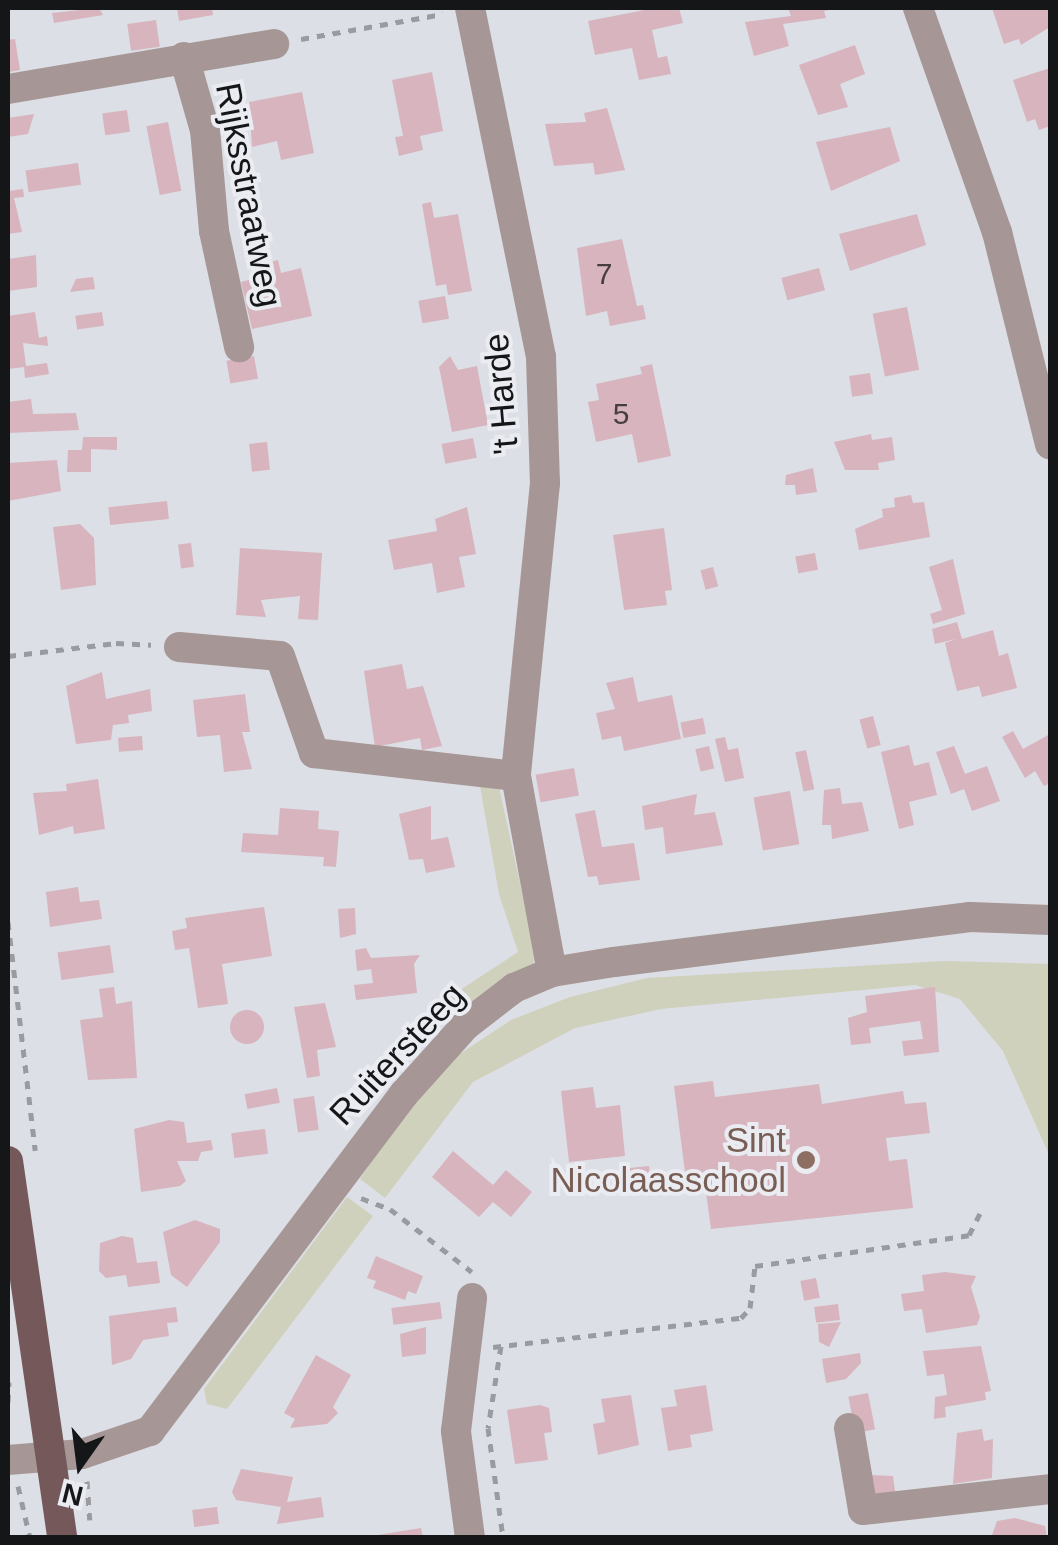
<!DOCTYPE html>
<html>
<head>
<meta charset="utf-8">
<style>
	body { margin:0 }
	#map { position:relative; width:1058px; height:1545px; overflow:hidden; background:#dcdfe5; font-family:Helvetica,sans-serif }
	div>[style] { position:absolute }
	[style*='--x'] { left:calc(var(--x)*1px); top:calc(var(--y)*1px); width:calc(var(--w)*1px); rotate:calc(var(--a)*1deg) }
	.green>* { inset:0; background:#cfd1bc }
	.building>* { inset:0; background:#d7b4be; transform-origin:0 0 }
	.round { border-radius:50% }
	.path>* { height:5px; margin-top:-2.5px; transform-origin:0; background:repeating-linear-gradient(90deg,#999ba0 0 8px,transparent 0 16px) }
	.minor>* { height:30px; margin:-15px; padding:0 15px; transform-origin:15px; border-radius:15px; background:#a69696 }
	.major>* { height:30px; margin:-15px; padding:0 15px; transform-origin:15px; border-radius:15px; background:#75595a }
	.dots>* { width:28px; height:28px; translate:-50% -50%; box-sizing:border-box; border:5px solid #eaecf2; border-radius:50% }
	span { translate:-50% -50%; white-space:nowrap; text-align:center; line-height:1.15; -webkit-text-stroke:8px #eaecf2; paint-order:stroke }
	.number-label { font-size:30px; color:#463e42 }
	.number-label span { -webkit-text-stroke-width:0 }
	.street-label { font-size:35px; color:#151618 }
	.education-label { font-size:35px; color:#785e54 }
	.right { translate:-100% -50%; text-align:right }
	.frame { position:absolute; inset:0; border:10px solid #151618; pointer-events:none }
	.north { position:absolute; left:30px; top:1415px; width:100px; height:100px; -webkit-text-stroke:8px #eaecf2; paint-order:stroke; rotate:194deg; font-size:28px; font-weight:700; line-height:40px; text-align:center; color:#151618 }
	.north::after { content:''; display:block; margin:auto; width:35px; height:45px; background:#151618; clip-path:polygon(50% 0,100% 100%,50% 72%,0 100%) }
</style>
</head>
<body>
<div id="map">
	<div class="green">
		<div style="clip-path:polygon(480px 786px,499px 787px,536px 957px,531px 970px,459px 1014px,445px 1000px,518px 952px,499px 894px)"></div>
		<div style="clip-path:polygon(945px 961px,1050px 964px,1050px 1157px,1003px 1051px,960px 999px,915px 985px,661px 1009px,575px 1028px,473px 1082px,385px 1198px,360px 1179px,409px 1104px,449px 1061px,511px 1020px,570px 997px,647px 978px)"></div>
		<div style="clip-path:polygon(347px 1197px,373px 1216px,227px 1409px,207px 1404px,204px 1389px)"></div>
	</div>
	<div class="building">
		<div style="clip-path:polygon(99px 8px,103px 15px,54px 23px,52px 13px)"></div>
		<div style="clip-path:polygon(177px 8px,212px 8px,213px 15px,179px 21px)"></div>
		<div style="clip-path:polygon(655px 8px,679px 8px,683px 23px,652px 30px,658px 58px,667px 56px,671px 74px,639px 80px,632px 48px,595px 55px,588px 21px)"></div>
		<div style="clip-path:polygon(788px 8px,833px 9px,824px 11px,826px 18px,783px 24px,789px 46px,754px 56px,745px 22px,791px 16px)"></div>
		<div style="clip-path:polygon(992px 8px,1050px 8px,1050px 27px,1021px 45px,1019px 39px,1004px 44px)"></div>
		<div style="left:156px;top:20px;width:27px;height:29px;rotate:82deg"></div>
		<div style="clip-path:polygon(15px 39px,20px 70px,8px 72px,8px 40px)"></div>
		<div style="clip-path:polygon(855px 45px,865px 74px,840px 84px,848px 107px,818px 115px,799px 65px)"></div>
		<div style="clip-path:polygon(1050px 68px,1050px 126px,1039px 130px,1035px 119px,1027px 122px,1013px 80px)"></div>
		<div style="clip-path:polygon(432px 72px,443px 131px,420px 136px,423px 150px,399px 156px,395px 137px,403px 136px,392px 80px)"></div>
		<div style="clip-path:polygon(302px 92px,314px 153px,281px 160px,277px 141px,252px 147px,249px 102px)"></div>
		<div style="clip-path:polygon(607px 108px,625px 170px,595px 175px,593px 163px,554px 166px,545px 124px,586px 122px,584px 113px)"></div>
		<div style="left:127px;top:110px;width:22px;height:25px;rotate:82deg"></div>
		<div style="clip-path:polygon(34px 114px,28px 134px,8px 137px,8px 118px)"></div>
		<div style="left:168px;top:122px;width:70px;height:22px;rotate:79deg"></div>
		<div style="clip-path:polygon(890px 127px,900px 161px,831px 191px,816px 142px)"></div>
		<div style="left:78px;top:163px;width:22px;height:53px;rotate:82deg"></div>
		<div style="clip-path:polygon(23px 189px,24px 197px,14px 198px,22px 232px,8px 234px,8px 191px)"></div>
		<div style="clip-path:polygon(431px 202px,434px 218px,458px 214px,472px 291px,448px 295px,446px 284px,436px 286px,422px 204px)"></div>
		<div style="clip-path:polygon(917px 214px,926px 245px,850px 271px,839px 234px)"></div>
		<div style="clip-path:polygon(622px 239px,637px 306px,643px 305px,646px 319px,610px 326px,607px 311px,586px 316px,577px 248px)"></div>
		<div style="clip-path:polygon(36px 255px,37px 287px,8px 291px,8px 259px)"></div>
		<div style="clip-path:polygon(278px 260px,281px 273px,301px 268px,312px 316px,252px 329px,241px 282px,256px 278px,253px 266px)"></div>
		<div style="left:819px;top:268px;width:23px;height:39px;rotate:75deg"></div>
		<div style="clip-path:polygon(93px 277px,95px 289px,70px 292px,76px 279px)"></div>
		<div style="left:445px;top:296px;width:23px;height:27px;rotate:80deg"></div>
		<div style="left:907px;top:307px;width:64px;height:35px;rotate:79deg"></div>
		<div style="clip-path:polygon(35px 312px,39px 338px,47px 336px,48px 346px,23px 343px,26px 366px,47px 363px,49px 374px,25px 378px,24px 367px,8px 369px,8px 316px)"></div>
		<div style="left:102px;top:312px;width:14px;height:27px;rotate:82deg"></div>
		<div style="left:254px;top:356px;width:23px;height:28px;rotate:80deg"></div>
		<div style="clip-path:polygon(450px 356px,458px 370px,477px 366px,488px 425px,452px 432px,439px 367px)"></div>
		<div style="clip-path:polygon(652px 364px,671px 456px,638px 463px,632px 434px,596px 442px,588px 402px,599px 400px,596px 384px,642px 374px,640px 367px)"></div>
		<div style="left:870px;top:373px;width:21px;height:21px;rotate:82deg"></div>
		<div style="clip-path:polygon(31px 399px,33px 414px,76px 413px,79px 430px,8px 433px,8px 402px)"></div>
		<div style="clip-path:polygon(871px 434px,872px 440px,892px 437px,895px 460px,878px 463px,879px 470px,845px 470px,834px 442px)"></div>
		<div style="clip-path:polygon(83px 437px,117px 437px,117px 450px,91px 449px,91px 472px,67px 472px,68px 450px,82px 450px)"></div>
		<div style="left:473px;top:438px;width:20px;height:32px;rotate:79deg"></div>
		<div style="left:267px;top:442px;width:28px;height:18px;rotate:84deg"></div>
		<div style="clip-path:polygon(57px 460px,61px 491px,8px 501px,8px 463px)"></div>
		<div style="clip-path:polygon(813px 468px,817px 492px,796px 495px,795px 485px,785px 485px,786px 475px)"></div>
		<div style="clip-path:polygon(911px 495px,913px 503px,924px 502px,930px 537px,859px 550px,855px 529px,883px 517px,882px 509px,895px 507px,894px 498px)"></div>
		<div style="left:167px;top:501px;width:18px;height:59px;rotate:84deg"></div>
		<div style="clip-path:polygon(467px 507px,476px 554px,459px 557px,465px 587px,437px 593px,432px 563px,394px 570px,388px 540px,437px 531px,435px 519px)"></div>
		<div style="clip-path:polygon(80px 524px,94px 538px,96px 585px,61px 590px,53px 527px)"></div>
		<div style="clip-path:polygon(664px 528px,672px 590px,665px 591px,667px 605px,624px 610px,613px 535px)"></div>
		<div style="left:191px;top:543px;width:24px;height:13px;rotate:83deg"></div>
		<div style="clip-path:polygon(240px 548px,322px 553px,318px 620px,298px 619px,300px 596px,261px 600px,266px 617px,236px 615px)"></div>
		<div style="left:815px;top:553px;width:17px;height:20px;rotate:80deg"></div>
		<div style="clip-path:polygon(953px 559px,965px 614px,933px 624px,930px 614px,942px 610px,929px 567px)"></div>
		<div style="left:713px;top:567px;width:20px;height:13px;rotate:75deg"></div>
		<div style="clip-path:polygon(957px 622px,962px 639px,993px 630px,999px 656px,1008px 653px,1017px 688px,982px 697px,979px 686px,957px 691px,945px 643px,956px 639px,935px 644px,932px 629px)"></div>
		<div style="clip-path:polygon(402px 664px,407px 689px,423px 686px,442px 746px,422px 750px,420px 738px,375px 747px,364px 671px)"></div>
		<div style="clip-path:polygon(102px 672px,106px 699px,150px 689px,152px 711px,128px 715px,129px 723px,113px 725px,111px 740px,76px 744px,66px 686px)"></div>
		<div style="clip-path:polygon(633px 677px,638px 702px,672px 695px,681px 739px,624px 751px,621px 736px,602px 740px,596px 713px,615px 709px,606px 683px)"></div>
		<div style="clip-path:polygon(245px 694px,250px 732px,242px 732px,252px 769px,224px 772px,220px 735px,197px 737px,193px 700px)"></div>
		<div style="left:873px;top:716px;width:30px;height:14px;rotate:75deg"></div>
		<div style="left:703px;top:718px;width:16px;height:23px;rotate:79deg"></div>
		<div style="clip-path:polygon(1013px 731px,1023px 749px,1050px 734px,1050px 783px,1044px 786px,1035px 771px,1025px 778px,1002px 737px)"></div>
		<div style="left:142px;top:736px;width:14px;height:24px;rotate:86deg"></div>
		<div style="clip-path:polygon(725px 737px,728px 750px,738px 748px,744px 778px,725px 782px,715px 739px)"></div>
		<div style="clip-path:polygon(909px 745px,914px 766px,929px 762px,937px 795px,909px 802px,914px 825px,899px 829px,881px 752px)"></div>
		<div style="left:709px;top:746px;width:23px;height:14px;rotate:77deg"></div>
		<div style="clip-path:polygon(954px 746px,965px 774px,987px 766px,1000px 801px,972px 811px,964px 789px,951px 794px,936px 752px)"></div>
		<div style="left:806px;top:750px;width:40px;height:11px;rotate:78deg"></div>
		<div style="left:574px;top:768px;width:28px;height:39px;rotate:80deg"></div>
		<div style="clip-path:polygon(98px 779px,105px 829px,74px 834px,73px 826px,39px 835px,33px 793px,67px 791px,66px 784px)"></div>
		<div style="clip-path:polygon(840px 788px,842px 804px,862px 802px,869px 831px,832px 839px,831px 825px,822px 825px,824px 790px)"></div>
		<div style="left:790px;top:791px;width:54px;height:37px;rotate:80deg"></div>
		<div style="clip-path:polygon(697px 794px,694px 815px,715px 812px,723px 845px,666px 854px,663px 827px,645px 830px,642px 806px)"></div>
		<div style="clip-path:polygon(431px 806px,431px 840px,448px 837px,455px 867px,426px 873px,423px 859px,409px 860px,399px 814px)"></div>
		<div style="clip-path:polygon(280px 808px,319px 811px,318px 829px,339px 831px,336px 867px,323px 866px,324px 857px,241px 852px,243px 833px,278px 835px)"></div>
		<div style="clip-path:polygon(595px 810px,602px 847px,634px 843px,640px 880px,599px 885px,597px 876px,588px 877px,575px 814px)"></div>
		<div style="clip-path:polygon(78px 887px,80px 902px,99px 900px,102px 919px,50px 927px,46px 892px)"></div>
		<div style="clip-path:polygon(264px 907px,272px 956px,222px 964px,228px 1004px,198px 1008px,189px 948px,175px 950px,172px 931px,187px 928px,185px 918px)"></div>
		<div style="clip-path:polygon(355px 908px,356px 934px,340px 938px,338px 909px)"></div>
		<div style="left:110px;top:945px;width:28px;height:53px;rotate:82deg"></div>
		<div style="clip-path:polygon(366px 948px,371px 958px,420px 955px,414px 964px,417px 993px,356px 1000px,354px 985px,373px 983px,371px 969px,357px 971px,355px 950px)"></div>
		<div style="clip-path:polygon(114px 987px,116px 1004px,132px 1001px,137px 1078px,88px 1080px,80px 1020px,103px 1017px,99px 989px)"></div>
		<div style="clip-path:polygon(935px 987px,939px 1052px,904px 1056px,902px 1041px,923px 1039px,920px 1021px,869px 1028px,871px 1043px,851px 1045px,848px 1018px,867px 1012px,865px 996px)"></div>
		<div style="clip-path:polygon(325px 1003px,336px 1047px,317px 1050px,320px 1076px,307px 1078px,294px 1007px)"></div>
		<div class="round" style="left:230px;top:1010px;width:34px;height:34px"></div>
		<div style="clip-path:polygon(713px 1081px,715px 1097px,819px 1084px,822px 1104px,903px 1091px,905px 1104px,926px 1102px,930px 1133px,886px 1138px,889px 1161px,907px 1159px,913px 1208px,711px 1229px,705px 1185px,687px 1188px,674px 1086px)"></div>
		<div style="clip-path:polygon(593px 1087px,596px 1108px,620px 1105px,625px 1156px,569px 1162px,561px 1091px)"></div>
		<div style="left:277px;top:1088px;width:15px;height:33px;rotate:79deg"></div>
		<div style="left:314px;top:1096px;width:34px;height:21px;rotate:82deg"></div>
		<div style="clip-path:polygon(169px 1120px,184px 1122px,187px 1143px,211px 1140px,213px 1150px,201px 1152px,198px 1161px,177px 1161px,186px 1181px,180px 1186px,141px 1192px,134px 1129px)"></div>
		<div style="left:265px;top:1129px;width:25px;height:34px;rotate:83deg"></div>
		<div style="clip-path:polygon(453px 1151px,493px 1185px,506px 1170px,532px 1192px,511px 1217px,493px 1202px,479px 1217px,432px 1177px)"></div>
		<div style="left:649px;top:1166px;width:9px;height:29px;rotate:84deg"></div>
		<div style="clip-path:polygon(195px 1220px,220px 1229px,220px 1242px,187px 1287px,171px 1275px,163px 1232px)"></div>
		<div style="clip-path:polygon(122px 1236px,133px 1238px,137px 1263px,157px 1261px,160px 1283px,128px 1287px,126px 1275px,106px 1278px,99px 1271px,100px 1243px)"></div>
		<div style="clip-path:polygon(376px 1256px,423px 1276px,416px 1294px,408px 1291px,405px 1300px,373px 1288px,376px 1281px,367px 1278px)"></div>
		<div style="clip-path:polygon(945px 1272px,976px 1276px,971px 1287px,980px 1317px,977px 1325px,926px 1333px,922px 1309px,904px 1311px,901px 1294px,924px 1291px,922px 1275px)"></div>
		<div style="left:816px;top:1278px;width:20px;height:16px;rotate:79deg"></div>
		<div style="left:440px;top:1302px;width:17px;height:49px;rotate:83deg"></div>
		<div style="left:838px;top:1304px;width:16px;height:24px;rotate:83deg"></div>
		<div style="clip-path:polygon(176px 1307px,178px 1322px,167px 1323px,169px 1336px,143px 1340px,131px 1359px,112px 1365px,109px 1316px)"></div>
		<div style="clip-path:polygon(841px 1322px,829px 1347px,819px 1342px,818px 1324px)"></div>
		<div style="clip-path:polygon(426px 1327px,426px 1354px,402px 1357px,400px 1334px)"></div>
		<div style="clip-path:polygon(981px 1346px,991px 1391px,985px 1392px,986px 1400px,945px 1407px,946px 1417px,934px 1419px,935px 1397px,947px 1395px,944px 1374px,927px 1376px,923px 1351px)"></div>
		<div style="clip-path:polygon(860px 1353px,861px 1363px,846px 1379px,826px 1383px,822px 1359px)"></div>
		<div style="clip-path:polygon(316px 1355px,351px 1375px,333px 1407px,338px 1413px,327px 1424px,290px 1428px,295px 1419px,284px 1413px)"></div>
		<div style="clip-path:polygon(706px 1385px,713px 1431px,690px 1435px,692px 1447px,668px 1451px,661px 1408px,677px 1406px,674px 1390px)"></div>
		<div style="left:868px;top:1393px;width:37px;height:20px;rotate:79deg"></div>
		<div style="clip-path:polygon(631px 1395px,639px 1445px,598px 1455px,593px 1424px,605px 1422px,601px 1399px)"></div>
		<div style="clip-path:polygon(540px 1405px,549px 1408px,552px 1432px,544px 1433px,548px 1460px,515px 1464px,507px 1410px)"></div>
		<div style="clip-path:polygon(982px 1429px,984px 1441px,993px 1439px,992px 1478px,953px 1484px,957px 1433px)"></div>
		<div style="clip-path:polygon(241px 1469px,293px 1477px,287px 1502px,321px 1497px,324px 1517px,277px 1524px,281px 1507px,236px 1500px,232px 1492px)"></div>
		<div style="clip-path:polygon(868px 1475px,893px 1476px,896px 1499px,872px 1502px)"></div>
		<div style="left:217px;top:1507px;width:17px;height:25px;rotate:83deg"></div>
		<div style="clip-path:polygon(1015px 1518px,1045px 1526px,1047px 1538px,991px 1538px,997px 1521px)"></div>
		<div style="clip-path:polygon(421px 1528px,423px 1538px,378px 1538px,378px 1535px)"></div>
	</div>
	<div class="path">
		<div style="--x:301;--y:39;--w:144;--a:-10"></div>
		<div style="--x:8;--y:656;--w:109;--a:-6.9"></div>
		<div style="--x:116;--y:643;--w:35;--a:3"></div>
		<div style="--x:8;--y:922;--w:230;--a:83.2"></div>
		<div style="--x:361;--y:1198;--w:31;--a:21"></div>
		<div style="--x:390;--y:1209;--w:103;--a:37.5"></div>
		<div style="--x:501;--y:1346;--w:83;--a:99"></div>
		<div style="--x:488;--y:1428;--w:111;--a:82.2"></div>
		<div style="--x:493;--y:1347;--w:250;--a:-6.7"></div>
		<div style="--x:741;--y:1318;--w:13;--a:-48"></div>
		<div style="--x:750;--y:1308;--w:42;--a:-83.2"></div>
		<div style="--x:755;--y:1266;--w:216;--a:-8.2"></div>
		<div style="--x:969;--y:1235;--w:29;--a:-63"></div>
		<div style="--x:8;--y:1402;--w:20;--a:-87"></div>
		<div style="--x:87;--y:1481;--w:39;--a:86"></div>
		<div style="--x:18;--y:1486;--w:53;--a:77"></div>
	</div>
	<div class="minor">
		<div style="--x:470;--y:8;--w:356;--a:78.5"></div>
		<div style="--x:541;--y:357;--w:126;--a:88.2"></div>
		<div style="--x:545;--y:483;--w:294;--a:95.7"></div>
		<div style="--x:516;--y:776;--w:199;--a:79.6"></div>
		<div style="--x:918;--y:8;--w:238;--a:70.6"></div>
		<div style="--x:997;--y:232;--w:219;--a:76"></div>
		<div style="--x:184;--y:57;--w:76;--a:74"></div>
		<div style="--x:205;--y:130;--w:101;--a:84.9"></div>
		<div style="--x:214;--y:231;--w:119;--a:77.8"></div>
		<div style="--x:8;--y:89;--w:270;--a:-9.6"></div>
		<div style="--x:179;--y:647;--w:101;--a:5.1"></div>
		<div style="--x:280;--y:656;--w:103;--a:70.7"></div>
		<div style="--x:314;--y:753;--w:203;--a:6.5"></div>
		<div style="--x:849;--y:1428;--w:83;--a:80.3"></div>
		<div style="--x:863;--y:1510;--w:188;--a:-6.4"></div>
		<div style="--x:8;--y:1460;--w:74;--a:-4.6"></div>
		<div style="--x:82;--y:1454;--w:72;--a:-18.7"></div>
		<div style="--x:150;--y:1431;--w:422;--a:-53"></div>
		<div style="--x:404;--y:1094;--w:93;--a:-48.1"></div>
		<div style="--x:466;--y:1025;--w:61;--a:-37.6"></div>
		<div style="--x:514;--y:988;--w:41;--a:-22.8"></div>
		<div style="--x:552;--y:972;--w:63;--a:-9.2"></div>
		<div style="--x:614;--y:962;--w:359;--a:-7.2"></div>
		<div style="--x:970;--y:917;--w:80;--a:2.1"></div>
		<div style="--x:470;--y:1538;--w:108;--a:-97.5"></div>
		<div style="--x:456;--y:1431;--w:134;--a:-83.1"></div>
	</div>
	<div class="major">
		<div style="--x:8;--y:1161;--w:381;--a:81.8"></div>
	</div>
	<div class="dots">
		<div style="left:806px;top:1160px;background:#8d6e63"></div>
	</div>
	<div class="number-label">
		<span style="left:604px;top:274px">7</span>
		<span style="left:621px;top:414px">5</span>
	</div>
	<div class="street-label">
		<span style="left:249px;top:195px;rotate:79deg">Rijksstraatweg</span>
		<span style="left:501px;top:394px;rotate:-95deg">'t Harde</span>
		<span style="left:397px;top:1054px;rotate:-47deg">Ruitersteeg</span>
	</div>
	<div class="education-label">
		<span class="right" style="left:786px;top:1160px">Sint<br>Nicolaasschool</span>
	</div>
	<div class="frame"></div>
	<div class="north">N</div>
</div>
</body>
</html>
